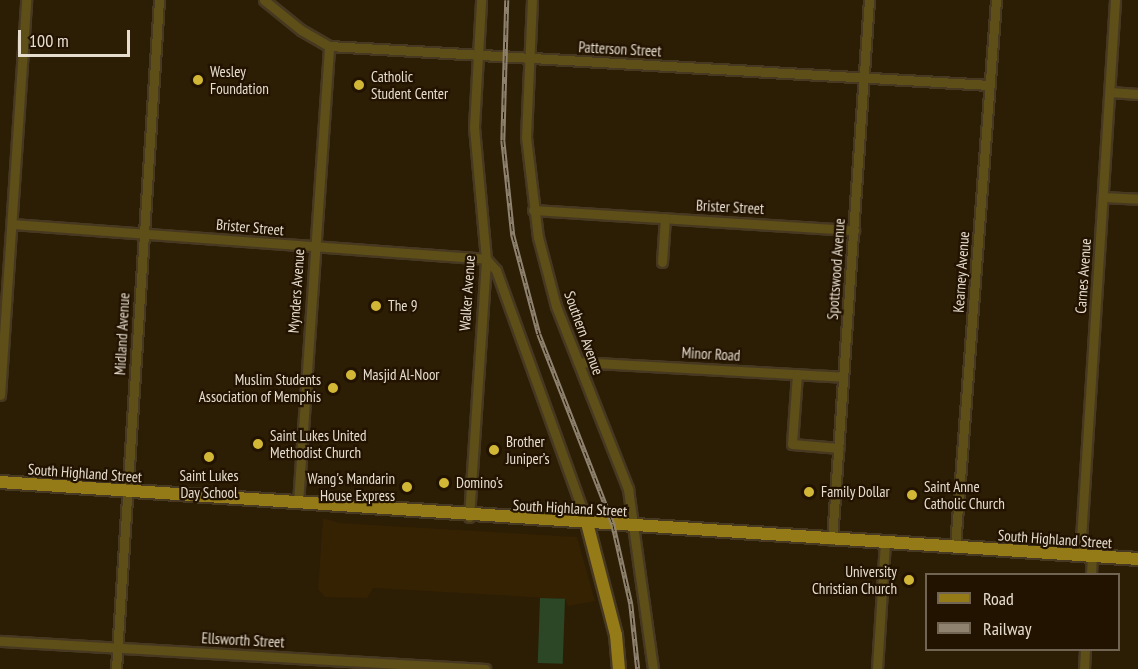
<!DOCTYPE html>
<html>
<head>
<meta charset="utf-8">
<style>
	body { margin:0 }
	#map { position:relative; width:1138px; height:669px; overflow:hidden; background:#2c1d05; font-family:"PT Sans Narrow",sans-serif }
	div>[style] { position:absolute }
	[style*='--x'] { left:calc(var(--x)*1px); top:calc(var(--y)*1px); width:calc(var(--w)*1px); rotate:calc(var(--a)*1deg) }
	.built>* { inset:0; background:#352202 }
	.green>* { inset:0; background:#2b4726; transform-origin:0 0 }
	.roads { filter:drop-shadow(2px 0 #463821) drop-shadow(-2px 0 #463821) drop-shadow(0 2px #463821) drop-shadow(0 -2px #463821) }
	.minor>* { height:9px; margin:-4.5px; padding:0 4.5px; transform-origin:4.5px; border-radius:4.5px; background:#5e4e17 }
	.major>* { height:12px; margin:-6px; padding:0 6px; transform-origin:6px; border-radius:6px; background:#957b18 }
	.rail>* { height:4.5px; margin-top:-2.25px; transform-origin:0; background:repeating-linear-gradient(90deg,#221300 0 7px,#8f8370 0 14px); box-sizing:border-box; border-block:2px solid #8f8370 }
	.dots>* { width:16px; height:16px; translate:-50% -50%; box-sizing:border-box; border:3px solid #221300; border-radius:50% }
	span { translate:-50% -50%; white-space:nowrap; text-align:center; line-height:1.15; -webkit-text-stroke:4.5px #221300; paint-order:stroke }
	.street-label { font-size:15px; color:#e7ddcf }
	.poi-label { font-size:15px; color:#e7ddcf }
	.left { translate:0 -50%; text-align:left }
	.right { translate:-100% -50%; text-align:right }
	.legend { position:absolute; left:925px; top:573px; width:195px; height:78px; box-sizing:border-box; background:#221300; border:2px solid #716453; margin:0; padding:8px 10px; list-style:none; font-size:18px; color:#e7ddcf }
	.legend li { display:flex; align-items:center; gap:12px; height:30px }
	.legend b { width:30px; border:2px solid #716453 }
	.scale { position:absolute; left:18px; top:30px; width:112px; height:27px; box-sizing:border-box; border:3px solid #e7ddcf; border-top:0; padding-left:8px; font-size:18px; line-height:21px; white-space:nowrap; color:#e7ddcf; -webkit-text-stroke:4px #221300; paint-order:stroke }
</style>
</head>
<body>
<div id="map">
	<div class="built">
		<div style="clip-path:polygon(323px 518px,339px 523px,577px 537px,595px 601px,568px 606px,565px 599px,373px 588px,367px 598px,325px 597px,318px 589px)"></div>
	</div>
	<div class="green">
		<div style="left:540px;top:598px;width:25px;height:65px;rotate:2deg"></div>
	</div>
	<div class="roads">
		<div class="minor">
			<div style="--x:264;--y:0;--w:48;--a:39"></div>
			<div style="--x:301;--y:30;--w:32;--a:30"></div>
			<div style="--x:329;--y:46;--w:662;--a:3.38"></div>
			<div style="--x:532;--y:0;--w:137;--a:92.5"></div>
			<div style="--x:526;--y:137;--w:101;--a:83.2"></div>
			<div style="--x:538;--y:237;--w:71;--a:75.4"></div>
			<div style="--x:556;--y:306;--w:197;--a:68.5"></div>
			<div style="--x:628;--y:489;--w:182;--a:82.1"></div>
			<div style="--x:1110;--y:92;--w:28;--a:4"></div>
			<div style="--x:1103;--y:197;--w:35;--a:3"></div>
			<div style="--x:533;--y:210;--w:322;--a:3.6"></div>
			<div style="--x:12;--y:224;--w:475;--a:4.2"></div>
			<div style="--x:486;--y:259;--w:15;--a:48"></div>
			<div style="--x:496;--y:270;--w:269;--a:70.2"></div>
			<div style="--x:662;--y:262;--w:44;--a:-86.1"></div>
			<div style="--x:578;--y:362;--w:265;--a:3.2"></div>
			<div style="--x:797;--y:374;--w:70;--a:94.1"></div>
			<div style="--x:792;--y:444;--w:47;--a:4.9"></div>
			<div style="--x:0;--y:395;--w:396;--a:-86.2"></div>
			<div style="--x:298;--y:503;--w:458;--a:-86.1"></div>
			<div style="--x:469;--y:517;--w:259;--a:-86.2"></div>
			<div style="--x:486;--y:259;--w:133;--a:-95.2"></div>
			<div style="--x:474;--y:127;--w:127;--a:-86.8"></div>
			<div style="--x:832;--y:540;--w:541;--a:-86.08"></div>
			<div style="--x:955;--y:547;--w:549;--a:-85.71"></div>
			<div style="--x:1080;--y:555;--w:556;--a:-86.39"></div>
			<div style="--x:1091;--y:574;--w:18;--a:-87"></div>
			<div style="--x:0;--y:641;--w:486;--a:3.3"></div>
			<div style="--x:116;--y:669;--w:670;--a:-86.32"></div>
			<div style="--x:877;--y:669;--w:126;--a:-86.4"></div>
			<div style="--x:1084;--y:669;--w:19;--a:-87"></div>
		</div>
		<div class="major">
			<div style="--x:0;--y:482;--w:1141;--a:3.87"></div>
			<div style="--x:587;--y:523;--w:116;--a:75.5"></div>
			<div style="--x:616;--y:635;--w:34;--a:85"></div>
		</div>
	</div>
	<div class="rail">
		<div style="--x:507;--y:0;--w:140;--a:91.6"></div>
		<div style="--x:503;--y:140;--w:96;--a:84"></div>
		<div style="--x:513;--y:235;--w:102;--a:75.3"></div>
		<div style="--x:539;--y:334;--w:204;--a:68.7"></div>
		<div style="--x:613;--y:524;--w:82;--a:77.3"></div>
		<div style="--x:631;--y:604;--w:65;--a:83.9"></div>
	</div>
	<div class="dots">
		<div style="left:198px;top:80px;background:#d2b736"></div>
		<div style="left:359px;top:85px;background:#d2b736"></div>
		<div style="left:376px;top:306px;background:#d2b736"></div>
		<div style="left:351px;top:375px;background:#d2b736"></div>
		<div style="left:333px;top:388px;background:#d2b736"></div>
		<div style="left:258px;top:444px;background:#d2b736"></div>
		<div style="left:494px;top:450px;background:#d2b736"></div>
		<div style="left:209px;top:457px;background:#d2b736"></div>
		<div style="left:444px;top:483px;background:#d2b736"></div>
		<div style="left:407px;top:487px;background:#d2b736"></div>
		<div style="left:809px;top:492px;background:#d2b736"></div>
		<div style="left:912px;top:495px;background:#d2b736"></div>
		<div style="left:909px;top:580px;background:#d2b736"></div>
	</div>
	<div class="street-label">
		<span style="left:620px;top:49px;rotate:3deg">Patterson Street</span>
		<span style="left:730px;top:207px;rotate:3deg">Brister Street</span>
		<span style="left:250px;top:227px;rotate:5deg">Brister Street</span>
		<span style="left:836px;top:269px;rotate:-86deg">Spottswood Avenue</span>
		<span style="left:961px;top:272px;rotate:-86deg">Kearney Avenue</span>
		<span style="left:1083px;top:276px;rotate:-86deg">Carnes Avenue</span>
		<span style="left:296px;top:291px;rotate:-86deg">Mynders Avenue</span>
		<span style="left:467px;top:293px;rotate:-86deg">Walker Avenue</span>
		<span style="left:584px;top:333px;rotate:70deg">Southern Avenue</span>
		<span style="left:122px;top:334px;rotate:-87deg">Midland Avenue</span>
		<span style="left:711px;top:354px;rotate:3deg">Minor Road</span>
		<span style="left:85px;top:473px;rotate:4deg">South Highland Street</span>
		<span style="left:570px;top:508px;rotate:3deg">South Highland Street</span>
		<span style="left:1055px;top:539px;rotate:4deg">South Highland Street</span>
		<span style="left:243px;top:640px;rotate:3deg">Ellsworth Street</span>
	</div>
	<div class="poi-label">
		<span class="left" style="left:210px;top:80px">Wesley<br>Foundation</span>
		<span class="left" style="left:371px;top:85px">Catholic<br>Student Center</span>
		<span class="left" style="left:388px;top:306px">The 9</span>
		<span class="left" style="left:363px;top:375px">Masjid Al-Noor</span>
		<span class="right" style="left:321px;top:388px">Muslim Students<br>Association of Memphis</span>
		<span class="left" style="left:270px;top:444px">Saint Lukes United<br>Methodist Church</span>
		<span class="left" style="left:506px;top:450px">Brother<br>Juniper’s</span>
		<span style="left:209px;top:484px">Saint Lukes<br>Day School</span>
		<span class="right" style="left:395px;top:487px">Wang's Mandarin<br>House Express</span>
		<span class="left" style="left:456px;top:483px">Domino's</span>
		<span class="left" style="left:924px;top:495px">Saint Anne<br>Catholic Church</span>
		<span class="left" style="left:821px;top:492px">Family Dollar</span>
		<span class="right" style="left:897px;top:580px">University<br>Christian Church</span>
	</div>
	<ul class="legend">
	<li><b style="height:8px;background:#957b18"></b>Road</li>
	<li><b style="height:8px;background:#8f8370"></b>Railway</li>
	</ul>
	<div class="scale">100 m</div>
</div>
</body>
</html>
